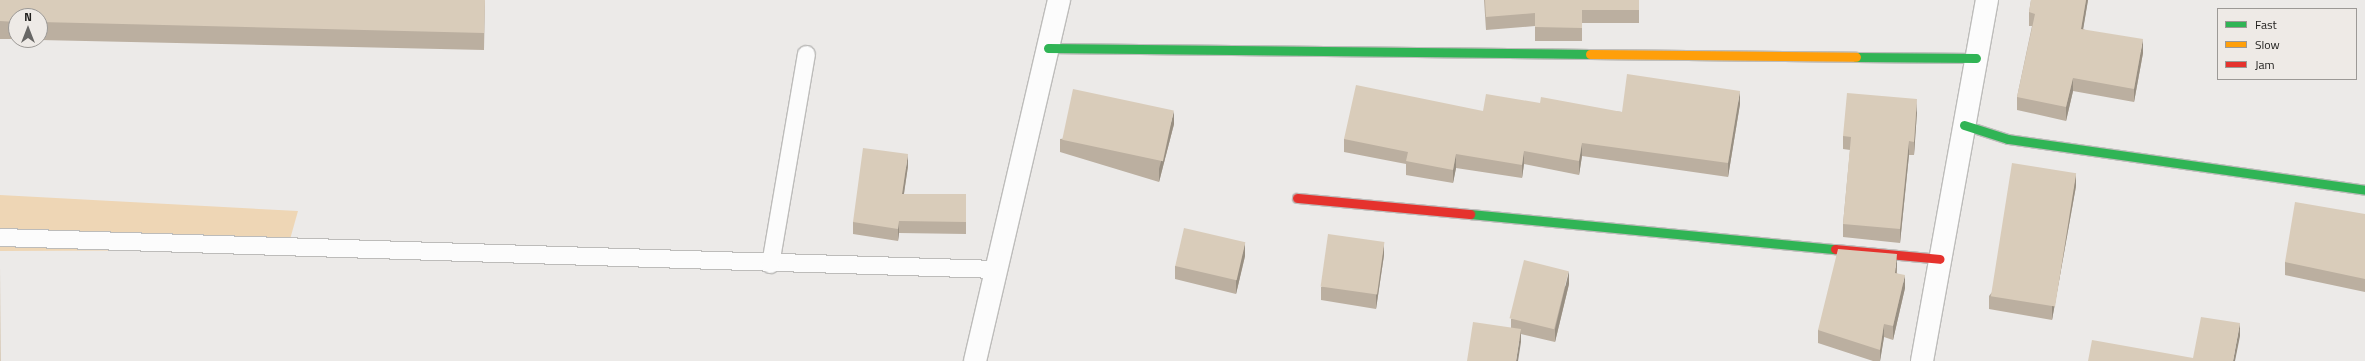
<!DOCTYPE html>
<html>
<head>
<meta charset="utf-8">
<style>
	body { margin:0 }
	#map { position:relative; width:2365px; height:361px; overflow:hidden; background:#eceae8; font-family:"Titillium Web",sans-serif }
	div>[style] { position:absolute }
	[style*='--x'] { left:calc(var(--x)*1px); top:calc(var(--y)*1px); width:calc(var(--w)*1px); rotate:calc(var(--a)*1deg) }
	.green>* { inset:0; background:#eed6b5 }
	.roads { filter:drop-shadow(1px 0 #bdbcba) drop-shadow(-1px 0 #bdbcba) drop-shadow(0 1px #bdbcba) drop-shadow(0 -1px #bdbcba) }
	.lane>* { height:17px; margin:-8.5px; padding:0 8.5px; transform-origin:8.5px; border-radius:8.5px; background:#fcfcfc }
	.street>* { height:22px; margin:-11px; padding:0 11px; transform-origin:11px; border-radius:11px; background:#fcfcfc }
	.fast>* { height:9px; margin:-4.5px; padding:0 4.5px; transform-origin:4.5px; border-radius:4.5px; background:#30b455 }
	.slow>* { height:9px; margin:-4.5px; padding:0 4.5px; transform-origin:4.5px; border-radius:4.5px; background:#ff9f0a }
	.jam>* { height:9px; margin:-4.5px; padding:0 4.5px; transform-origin:4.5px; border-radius:4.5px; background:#e5322d }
	.wall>* { inset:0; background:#bbafa0 }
	.shaded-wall>* { inset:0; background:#988f82 }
	.building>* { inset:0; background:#d9ccba; transform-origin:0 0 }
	span { translate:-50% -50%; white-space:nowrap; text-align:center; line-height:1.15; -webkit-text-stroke:3px #eeeae6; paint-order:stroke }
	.legend { position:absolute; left:2217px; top:8px; width:140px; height:72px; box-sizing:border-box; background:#eeeae6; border:1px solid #9c9996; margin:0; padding:5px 7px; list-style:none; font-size:12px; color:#21201e }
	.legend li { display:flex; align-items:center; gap:8px; height:20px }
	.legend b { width:20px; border:1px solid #9c9996 }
	.north { position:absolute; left:8px; top:8px; width:40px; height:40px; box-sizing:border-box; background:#eeeae6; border:1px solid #9c9996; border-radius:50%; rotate:0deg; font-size:11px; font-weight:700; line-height:16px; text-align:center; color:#21201e }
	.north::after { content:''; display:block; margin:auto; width:14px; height:18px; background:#686765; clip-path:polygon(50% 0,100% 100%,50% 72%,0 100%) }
</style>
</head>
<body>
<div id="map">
	<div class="green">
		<div style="clip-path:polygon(0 195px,298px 211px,287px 250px,0 251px)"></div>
	</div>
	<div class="roads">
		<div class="lane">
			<div style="--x:0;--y:237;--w:997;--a:1.84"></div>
			<div style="--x:770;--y:264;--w:213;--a:-80.3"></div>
		</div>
		<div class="street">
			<div style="--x:975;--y:361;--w:371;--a:-76.9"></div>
			<div style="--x:1922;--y:361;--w:367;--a:-79.8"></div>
		</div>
		<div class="fast">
			<div style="--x:1048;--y:48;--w:542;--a:0.63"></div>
			<div style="--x:1856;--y:57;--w:120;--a:0.5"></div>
			<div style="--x:1964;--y:125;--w:46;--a:17.7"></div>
			<div style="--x:2008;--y:139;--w:361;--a:8.1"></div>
			<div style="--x:1470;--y:214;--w:367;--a:5.5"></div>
		</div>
		<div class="slow">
			<div style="--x:1590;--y:54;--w:266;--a:0.6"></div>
		</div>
		<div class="jam">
			<div style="--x:1297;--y:198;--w:174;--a:5.3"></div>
			<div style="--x:1835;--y:249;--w:105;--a:5.4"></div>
		</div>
	</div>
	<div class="wall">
		<div style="clip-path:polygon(0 0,485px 0,484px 50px,40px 40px,40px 16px,16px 16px,16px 39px,0 39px)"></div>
		<div style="clip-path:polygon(1484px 0,1639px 0,1639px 23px,1582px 23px,1582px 41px,1535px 41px,1535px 26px,1486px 30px)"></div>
		<div style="clip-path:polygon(2031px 0,2088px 0,2083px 29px,2143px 53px,2134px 102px,2073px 91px,2066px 121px,2017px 110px,2017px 97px,2032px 26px,2029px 26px,2029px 12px)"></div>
		<div style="clip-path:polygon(1540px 103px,1622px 112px,1740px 104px,1728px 177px,1582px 156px,1579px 175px,1524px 164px,1522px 178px,1456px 168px,1453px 183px,1406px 175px,1406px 164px,1344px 152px,1344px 139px)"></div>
		<div style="clip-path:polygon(1917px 112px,1914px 155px,1909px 155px,1900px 243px,1843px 237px,1843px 224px,1850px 150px,1843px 149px,1843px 136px)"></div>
		<div style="clip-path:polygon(1174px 124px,1159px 182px,1060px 152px,1060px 139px)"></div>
		<div style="clip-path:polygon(908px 166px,904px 194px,966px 194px,966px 234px,899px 233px,898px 241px,853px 234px,853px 222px)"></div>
		<div style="clip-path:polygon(2076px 186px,2052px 320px,1989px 309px,1989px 296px)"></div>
		<div style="clip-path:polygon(2365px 214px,2365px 292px,2285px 275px,2285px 262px)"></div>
		<div style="clip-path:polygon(1384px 255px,1376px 309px,1321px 300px,1321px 287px)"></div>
		<div style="clip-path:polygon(1245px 256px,1236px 294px,1175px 279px,1175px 266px)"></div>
		<div style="clip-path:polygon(1897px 267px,1897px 273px,1905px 288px,1893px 340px,1884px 337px,1880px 361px,1873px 361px,1818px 343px,1818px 330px)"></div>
		<div style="clip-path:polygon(1569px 284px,1555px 342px,1521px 334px,1521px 342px,1511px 328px,1511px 319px)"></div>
	</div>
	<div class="shaded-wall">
		<div style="clip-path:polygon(2086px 0,2088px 0,2081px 42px,2081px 29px)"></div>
		<div style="clip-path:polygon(2143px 39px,2143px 53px,2134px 102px,2134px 89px)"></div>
		<div style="clip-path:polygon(2073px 78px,2073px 91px,2066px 121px,2066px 107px)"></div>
		<div style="clip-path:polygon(1740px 91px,1740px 104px,1728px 177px,1728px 163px)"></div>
		<div style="clip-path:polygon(1917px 99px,1917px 112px,1914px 155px,1914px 142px)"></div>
		<div style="clip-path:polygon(1174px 111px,1174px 124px,1159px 182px,1159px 169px)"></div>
		<div style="clip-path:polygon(1909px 141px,1909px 155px,1900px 243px,1900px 229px)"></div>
		<div style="clip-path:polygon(1582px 143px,1582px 156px,1579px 175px,1579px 161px)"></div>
		<div style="clip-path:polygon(1524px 151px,1524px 164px,1522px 178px,1522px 165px)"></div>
		<div style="clip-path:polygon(908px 154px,908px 166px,902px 206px,902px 194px)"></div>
		<div style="clip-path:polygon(1456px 154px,1456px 168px,1453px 183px,1453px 170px)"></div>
		<div style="clip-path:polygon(2076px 173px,2076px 186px,2052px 320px,2052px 306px)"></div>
		<div style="clip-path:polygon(899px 221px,899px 233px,898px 241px,898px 229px)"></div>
		<div style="clip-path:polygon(1245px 242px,1245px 256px,1236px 294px,1236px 280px)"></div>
		<div style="clip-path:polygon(1384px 242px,1384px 255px,1376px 309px,1376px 295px)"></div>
		<div style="clip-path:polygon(1897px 254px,1897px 267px,1895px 286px,1895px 273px)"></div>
		<div style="clip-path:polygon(1569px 271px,1569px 284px,1555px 342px,1555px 329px)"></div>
		<div style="clip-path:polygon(1905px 275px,1905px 288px,1893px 340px,1893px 326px)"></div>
		<div style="clip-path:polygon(2240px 323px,2240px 336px,2235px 361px,2233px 361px)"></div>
		<div style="clip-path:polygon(1884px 324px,1884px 337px,1880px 361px,1880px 350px)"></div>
		<div style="clip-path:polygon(1521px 329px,1521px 342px,1518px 361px,1516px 361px)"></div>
	</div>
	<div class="building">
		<div style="clip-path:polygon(0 0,485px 0,484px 33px,40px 22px,40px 16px,16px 16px,16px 22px,0 21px)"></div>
		<div style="clip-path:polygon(1485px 0,1639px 0,1639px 10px,1582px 10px,1582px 28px,1535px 27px,1535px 13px,1486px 17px)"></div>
		<div style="clip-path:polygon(2031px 0,2086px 0,2081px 29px,2143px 39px,2134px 89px,2073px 78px,2066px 107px,2017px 97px,2035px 14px,2029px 12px)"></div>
		<div style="clip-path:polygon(1627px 74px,1740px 91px,1728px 163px,1582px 143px,1579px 161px,1524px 151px,1522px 165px,1456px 154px,1453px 170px,1406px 161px,1408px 152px,1344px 139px,1356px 85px,1483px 111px,1486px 94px,1540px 103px,1541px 97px,1622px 112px)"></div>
		<div style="left:1073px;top:89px;width:103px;height:52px;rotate:12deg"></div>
		<div style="clip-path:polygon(1847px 93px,1917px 99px,1914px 142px,1909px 141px,1900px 229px,1843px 224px,1851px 137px,1843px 136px)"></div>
		<div style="clip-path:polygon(863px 148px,908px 154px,902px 194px,966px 194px,966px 222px,899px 221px,898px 229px,853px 222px)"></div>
		<div style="left:2012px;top:163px;width:65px;height:135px;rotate:9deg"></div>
		<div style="clip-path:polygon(2295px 202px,2365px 214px,2365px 279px,2285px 262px)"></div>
		<div style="left:1184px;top:228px;width:63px;height:39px;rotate:13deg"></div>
		<div style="left:1328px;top:234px;width:57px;height:53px;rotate:8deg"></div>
		<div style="clip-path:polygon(1838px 249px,1897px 254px,1895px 273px,1905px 275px,1893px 326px,1884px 324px,1880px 350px,1818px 330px)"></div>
		<div style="left:1524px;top:260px;width:46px;height:60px;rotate:14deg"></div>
		<div style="clip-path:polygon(0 267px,1px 361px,0 361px)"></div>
		<div style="clip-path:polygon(2201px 317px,2240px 323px,2233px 361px,2088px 361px,2092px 340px,2193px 358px)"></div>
		<div style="clip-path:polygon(1473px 322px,1521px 329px,1516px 361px,1467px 361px)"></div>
	</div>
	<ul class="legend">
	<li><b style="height:5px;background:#30b455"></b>Fast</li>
	<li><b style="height:5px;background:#ff9f0a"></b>Slow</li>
	<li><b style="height:5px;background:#e5322d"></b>Jam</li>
	</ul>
	<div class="north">N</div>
</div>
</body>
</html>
